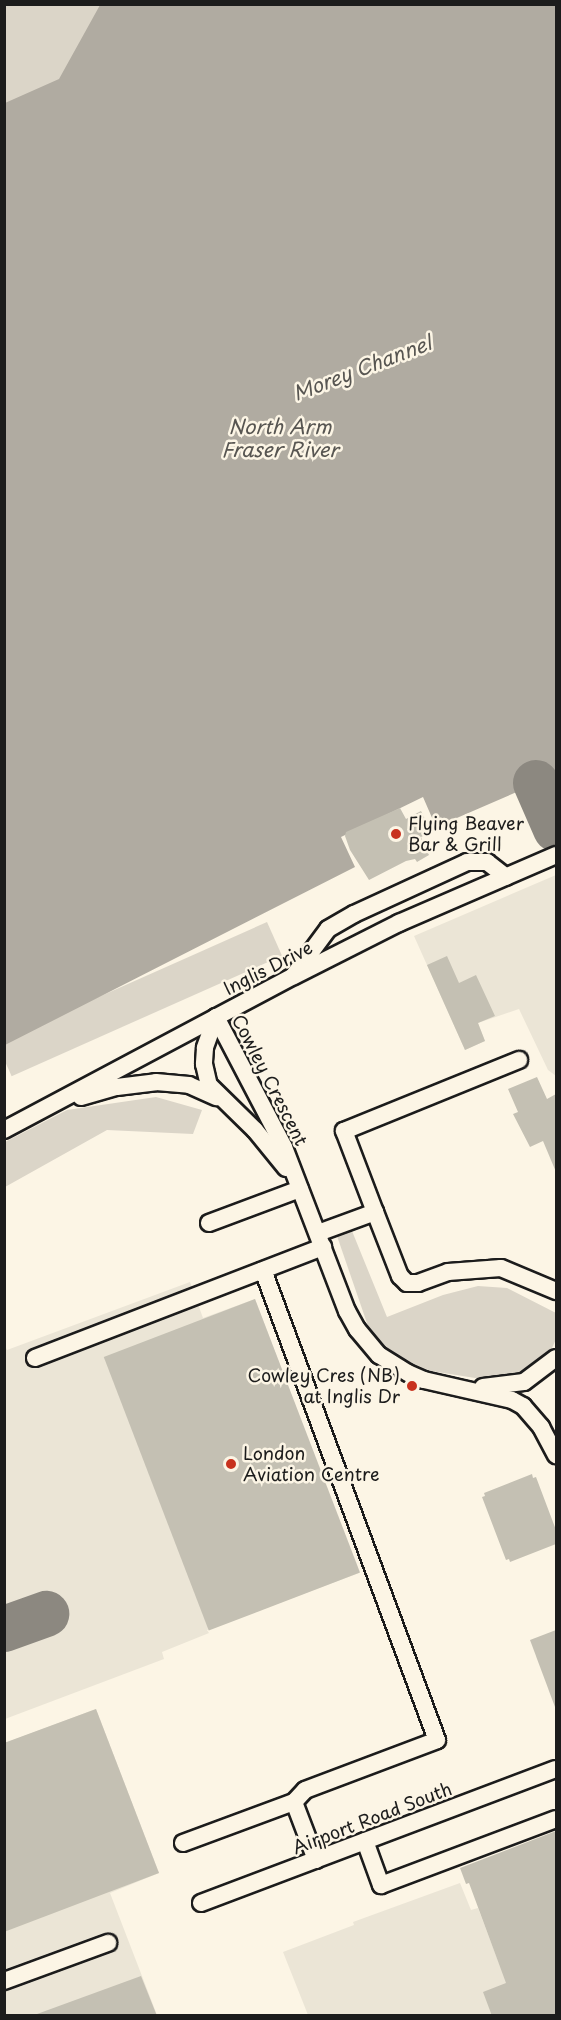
<!DOCTYPE html>
<html>
<head>
<meta charset="utf-8">
<style>
	body { margin:0 }
	#map { position:relative; width:561px; height:2020px; overflow:hidden; background:#fcf5e5; font-family:"Playpen Sans",sans-serif }
	div>[style] { position:absolute }
	[style*='--x'] { left:calc(var(--x)*1px); top:calc(var(--y)*1px); width:calc(var(--w)*1px); rotate:calc(var(--a)*1deg) }
	.built>* { inset:0; background:#ebe5d6 }
	.green>* { inset:0; background:#dbd5c8; transform-origin:0 0 }
	.water>* { inset:0; background:#b0aba1 }
	.taxiway>* { height:46px; margin:-23px; padding:0 23px; transform-origin:23px; border-radius:23px; background:#8c8880 }
	.building>* { inset:0; background:#c4c0b3; transform-origin:0 0 }
	.roads { filter:drop-shadow(2px 0 #1c1c1c) drop-shadow(-2px 0 #1c1c1c) drop-shadow(0 2px #1c1c1c) drop-shadow(0 -2px #1c1c1c) }
	.minor>* { height:16px; margin:-8px; padding:0 8px; transform-origin:8px; border-radius:8px; background:#fcf5e5 }
	.dots>* { width:16px; height:16px; translate:-50% -50%; box-sizing:border-box; border:3px solid #fcf5e5; border-radius:50% }
	span { translate:-50% -50%; white-space:nowrap; text-align:center; line-height:1.15; -webkit-text-stroke:5px #fcf5e5; paint-order:stroke }
	.poi-label { font-size:18px; color:#1c1c1c }
	.left { translate:0 -50%; text-align:left }
	.right { translate:-100% -50%; text-align:right }
	.street-label { font-size:18px; color:#1c1c1c }
	.water-label { font-size:20px; color:#575551; font-style:italic }
	.frame { position:absolute; inset:0; border:6px solid #1c1c1c; pointer-events:none }
</style>
</head>
<body>
<div id="map">
	<div class="built">
		<div style="clip-path:polygon(556px 875px,556px 1076px,548px 1070px,519px 1009px,478px 1023px,485px 1041px,465px 1050px,414px 936px)"></div>
		<div style="clip-path:polygon(190px 1282px,203px 1318px,255px 1299px,359px 1573px,207px 1630px,209px 1633px,162px 1652px,164px 1659px,5px 1719px,4px 1344px,7px 1350px)"></div>
		<div style="clip-path:polygon(96px 1709px,159px 1873px,110px 1893px,157px 2015px,5px 2016px,5px 1743px)"></div>
		<div style="clip-path:polygon(460px 1883px,471px 1910px,478px 1908px,500px 1966px,530px 1971px,556px 1961px,556px 2015px,308px 2015px,283px 1952px,354px 1925px,353px 1922px)"></div>
	</div>
	<div class="green">
		<div style="clip-path:polygon(4px 5px,486px 5px,5px 164px)"></div>
		<div style="left:267px;top:922px;width:37px;height:296px;rotate:66deg"></div>
		<div style="clip-path:polygon(156px 1097px,202px 1110px,193px 1134px,107px 1130px,5px 1187px,5px 1142px,67px 1110px)"></div>
		<div style="clip-path:polygon(352px 1231px,387px 1317px,443px 1295px,478px 1286px,507px 1288px,556px 1313px,556px 1339px,553px 1346px,548px 1355px,525px 1374px,494px 1381px,431px 1371px,395px 1356px,369px 1329px,337px 1236px)"></div>
	</div>
	<div class="water">
		<div style="clip-path:polygon(100px 5px,556px 5px,556px 775px,436px 827px,423px 797px,341px 837px,355px 867px,5px 1045px,5px 103px,59px 79px)"></div>
	</div>
	<div class="taxiway">
		<div style="--x:536;--y:783;--w:50;--a:66.5"></div>
		<div style="--x:4;--y:1629;--w:45;--a:-19.7"></div>
	</div>
	<div class="building">
		<div style="clip-path:polygon(400px 808px,406px 819px,421px 811px,431px 832px,421px 837px,429px 855px,417px 862px,415px 859px,406px 861px,369px 880px,350px 850px,345px 836px,346px 832px)"></div>
		<div style="clip-path:polygon(447px 956px,459px 983px,476px 975px,495px 1016px,478px 1023px,485px 1041px,465px 1050px,427px 965px)"></div>
		<div style="clip-path:polygon(537px 1077px,547px 1099px,556px 1094px,556px 1172px,543px 1141px,530px 1147px,513px 1114px,518px 1112px,508px 1089px)"></div>
		<div style="left:255px;top:1299px;width:293px;height:162px;rotate:69deg"></div>
		<div style="clip-path:polygon(532px 1474px,533px 1478px,536px 1477px,556px 1530px,556px 1544px,510px 1562px,509px 1559px,506px 1560px,482px 1497px,485px 1496px,484px 1493px)"></div>
		<div style="clip-path:polygon(556px 1630px,556px 1707px,555px 1707px,530px 1640px)"></div>
		<div style="clip-path:polygon(96px 1709px,159px 1873px,4px 1932px,4px 1743px)"></div>
		<div style="clip-path:polygon(556px 1831px,556px 2016px,492px 2016px,483px 1992px,506px 1983px,469px 1883px,466px 1884px,460px 1868px)"></div>
		<div style="clip-path:polygon(141px 1976px,157px 2016px,38px 2016px,37px 2014px)"></div>
	</div>
	<div class="roads">
		<div class="minor">
			<div style="--x:294;--y:975;--w:57;--a:-53.5"></div>
			<div style="--x:328;--y:929;--w:30;--a:-30"></div>
			<div style="--x:354;--y:914;--w:124;--a:-24.7"></div>
			<div style="--x:467;--y:862;--w:20;--a:0"></div>
			<div style="--x:487;--y:862;--w:24;--a:38"></div>
			<div style="--x:216;--y:1017;--w:147;--a:62.4"></div>
			<div style="--x:284;--y:1147;--w:176;--a:69"></div>
			<div style="--x:347;--y:1311;--w:21;--a:61"></div>
			<div style="--x:357;--y:1329;--w:34;--a:50"></div>
			<div style="--x:379;--y:1355;--w:34;--a:32"></div>
			<div style="--x:408;--y:1373;--w:17;--a:24"></div>
			<div style="--x:424;--y:1380;--w:90;--a:12.8"></div>
			<div style="--x:512;--y:1400;--w:13;--a:29"></div>
			<div style="--x:523;--y:1406;--w:28;--a:49"></div>
			<div style="--x:541;--y:1427;--w:32;--a:62"></div>
			<div style="--x:216;--y:1017;--w:33;--a:110"></div>
			<div style="--x:205;--y:1048;--w:16;--a:94"></div>
			<div style="--x:204;--y:1064;--w:22;--a:77"></div>
			<div style="--x:209;--y:1085;--w:64;--a:44.4"></div>
			<div style="--x:255;--y:1130;--w:49;--a:50.8"></div>
			<div style="--x:81;--y:1097;--w:37;--a:-16"></div>
			<div style="--x:117;--y:1087;--w:39;--a:-7"></div>
			<div style="--x:156;--y:1082;--w:33;--a:5"></div>
			<div style="--x:189;--y:1085;--w:30;--a:24"></div>
			<div style="--x:4;--y:1130;--w:328;--a:-28"></div>
			<div style="--x:294;--y:976;--w:118;--a:-26.8"></div>
			<div style="--x:399;--y:923;--w:171;--a:-23.4"></div>
			<div style="--x:375;--y:1212;--w:87;--a:-110.9"></div>
			<div style="--x:344;--y:1131;--w:189;--a:-22.1"></div>
			<div style="--x:209;--y:1223;--w:97;--a:-20.5"></div>
			<div style="--x:318;--y:1233;--w:61;--a:-20.2"></div>
			<div style="--x:375;--y:1212;--w:69;--a:68.7"></div>
			<div style="--x:400;--y:1276;--w:10;--a:45"></div>
			<div style="--x:407;--y:1283;--w:11;--a:0"></div>
			<div style="--x:418;--y:1283;--w:32;--a:-20"></div>
			<div style="--x:448;--y:1272;--w:53;--a:-4.3"></div>
			<div style="--x:501;--y:1268;--w:60;--a:22.7"></div>
			<div style="--x:35;--y:1358;--w:309;--a:-21.1"></div>
			<div style="--x:483;--y:1387;--w:41;--a:-7"></div>
			<div style="--x:524;--y:1382;--w:40;--a:-37"></div>
			<div style="--x:294;--y:1802;--w:62;--a:69.2"></div>
			<div style="--x:365;--y:1841;--w:47;--a:70"></div>
			<div style="--x:381;--y:1885;--w:187;--a:-20.7"></div>
			<div style="--x:183;--y:1843;--w:118;--a:-20.3"></div>
			<div style="--x:294;--y:1802;--w:16;--a:-47"></div>
			<div style="--x:305;--y:1790;--w:141;--a:-20.7"></div>
			<div style="--x:437;--y:1740;--w:501;--a:-110.32"></div>
			<div style="--x:201;--y:1903;--w:379;--a:-20.7"></div>
			<div style="--x:4;--y:1981;--w:111;--a:-20.1"></div>
		</div>
	</div>
	<div class="dots">
		<div style="left:396px;top:834px;background:#c8321e"></div>
		<div style="left:412px;top:1386px;background:#c8321e"></div>
		<div style="left:231px;top:1464px;background:#c8321e"></div>
	</div>
	<div class="poi-label">
		<span class="left" style="left:408px;top:834px">Flying Beaver<br>Bar &amp; Grill</span>
		<span class="right" style="left:400px;top:1386px">Cowley Cres (NB)<br>at Inglis Dr</span>
		<span class="left" style="left:243px;top:1464px">London<br>Aviation Centre</span>
	</div>
	<div class="street-label">
		<span style="left:268px;top:968px;rotate:-27deg">Inglis Drive</span>
		<span style="left:270px;top:1080px;rotate:63deg">Cowley Crescent</span>
		<span style="left:372px;top:1818px;rotate:-21deg">Airport Road South</span>
	</div>
	<div class="water-label">
		<span style="left:362px;top:368px;rotate:-21deg">Morey Channel</span>
		<span style="left:280px;top:438px">North Arm<br>Fraser River</span>
	</div>
	<div class="frame"></div>
</div>
</body>
</html>
